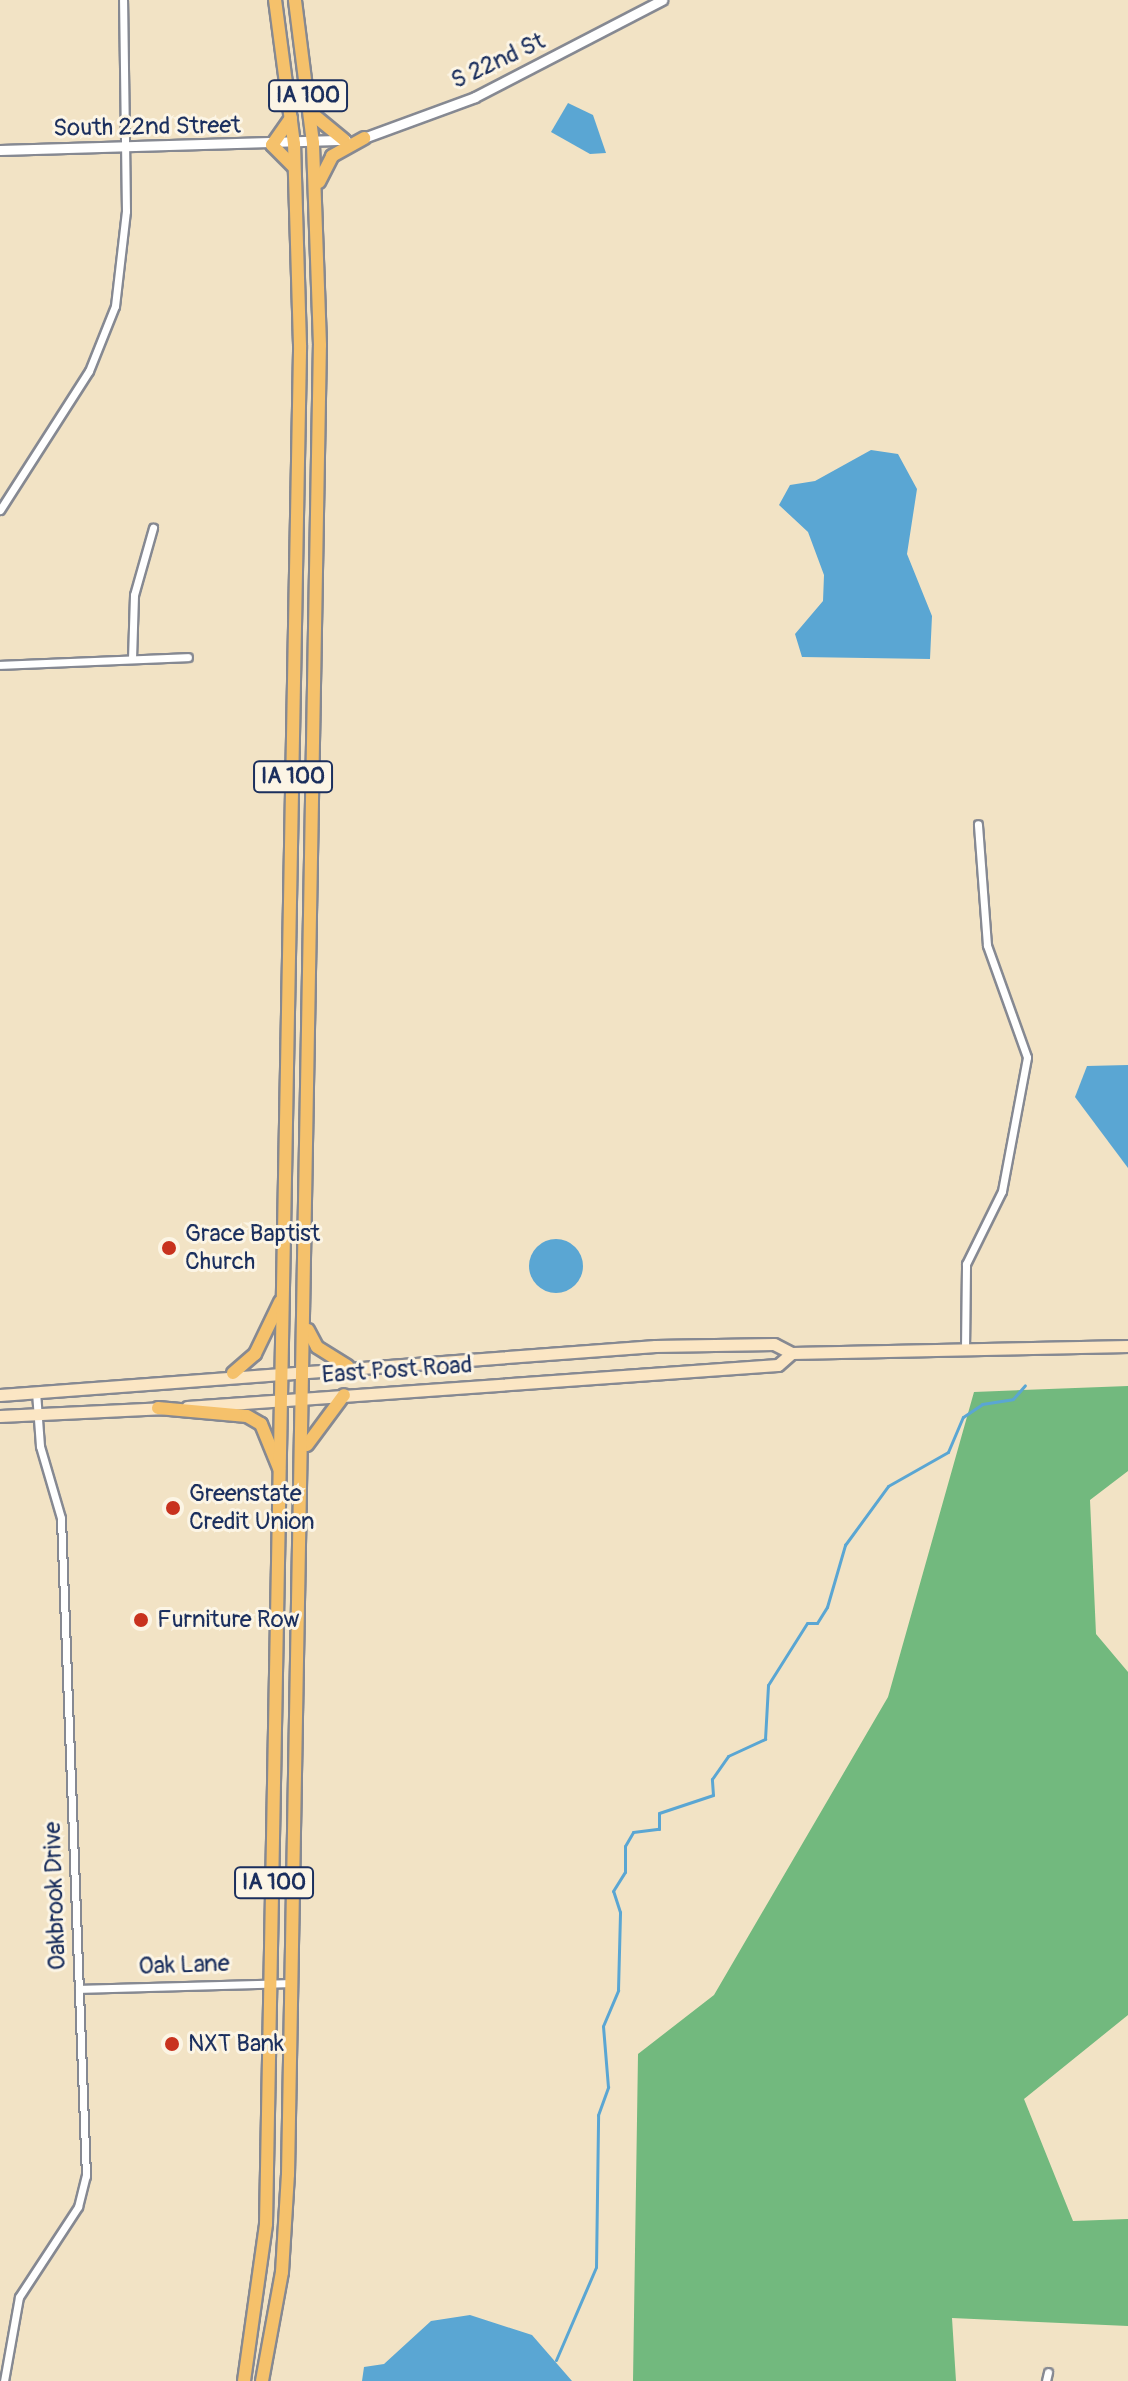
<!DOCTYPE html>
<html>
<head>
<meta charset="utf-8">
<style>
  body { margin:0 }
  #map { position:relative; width:1128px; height:2381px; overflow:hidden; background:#f2e3c5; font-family:Pangolin,sans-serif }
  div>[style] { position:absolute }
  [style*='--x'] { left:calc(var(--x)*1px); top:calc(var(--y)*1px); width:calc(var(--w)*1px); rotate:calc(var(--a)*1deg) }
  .forest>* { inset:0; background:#72b97e }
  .water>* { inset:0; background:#5aa6d3 }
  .round { border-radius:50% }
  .stream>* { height:3px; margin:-1.5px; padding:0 1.5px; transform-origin:1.5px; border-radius:1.5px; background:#5aa6d3 }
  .roads { filter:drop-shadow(2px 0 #868992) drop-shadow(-2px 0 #868992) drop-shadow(0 2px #868992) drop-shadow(0 -2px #868992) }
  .minor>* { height:7px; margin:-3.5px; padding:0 3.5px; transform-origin:3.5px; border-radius:3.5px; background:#fff }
  .tertiary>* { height:9px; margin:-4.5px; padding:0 4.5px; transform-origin:4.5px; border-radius:4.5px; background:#fff }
  .secondary>* { height:11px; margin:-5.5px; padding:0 5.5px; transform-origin:5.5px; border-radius:5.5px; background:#fbe6c4 }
  .trunk>* { height:12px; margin:-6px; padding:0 6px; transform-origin:6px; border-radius:6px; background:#f5c16b }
  .dots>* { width:22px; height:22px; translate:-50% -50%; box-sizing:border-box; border:4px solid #fcf5e5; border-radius:50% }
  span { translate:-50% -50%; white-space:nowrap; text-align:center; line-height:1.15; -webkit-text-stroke:6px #fcf5e5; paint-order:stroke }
  .shield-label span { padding:2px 6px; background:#fcf5e5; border:2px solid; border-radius:6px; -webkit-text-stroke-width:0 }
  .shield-label { font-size:22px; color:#1b2f5e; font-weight:700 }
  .street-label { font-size:24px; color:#1b2f5e }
  .poi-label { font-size:24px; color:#1b2f5e }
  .left { translate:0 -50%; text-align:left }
</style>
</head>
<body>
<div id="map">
  <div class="forest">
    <i style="clip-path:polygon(1128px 1386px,1128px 1471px,1090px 1500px,1096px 1634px,1128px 1672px,1128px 2015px,1024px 2099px,1073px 2221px,1128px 2219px,1128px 2326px,952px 2318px,956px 2381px,633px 2381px,638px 2054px,714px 1995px,888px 1697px,974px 1392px)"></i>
  </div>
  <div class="water">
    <i style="clip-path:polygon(568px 103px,593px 115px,606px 153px,590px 154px,551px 132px)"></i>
    <i style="clip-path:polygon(871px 450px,898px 454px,917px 489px,907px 554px,932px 616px,930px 659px,802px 657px,795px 634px,823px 601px,824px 575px,808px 532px,779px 505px,790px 485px,815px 481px)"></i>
    <i style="clip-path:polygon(1128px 1065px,1128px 1168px,1075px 1097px,1087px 1066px)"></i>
    <i class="round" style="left:529px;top:1239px;width:54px;height:54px"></i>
    <i style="clip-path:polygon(470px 2315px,532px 2335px,572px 2381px,362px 2381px,364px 2367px,384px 2364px,431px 2321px)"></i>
  </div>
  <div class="stream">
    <i style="--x:556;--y:2360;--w:101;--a:-66.7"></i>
    <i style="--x:596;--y:2267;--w:152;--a:-89.2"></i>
    <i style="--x:598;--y:2115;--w:30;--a:-70"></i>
    <i style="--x:608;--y:2087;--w:61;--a:-94.7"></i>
    <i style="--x:603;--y:2026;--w:39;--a:-67"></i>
    <i style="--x:618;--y:1990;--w:78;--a:-88.5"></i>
    <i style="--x:620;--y:1912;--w:22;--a:-108"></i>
    <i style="--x:613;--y:1891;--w:22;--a:-58"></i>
    <i style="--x:625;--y:1872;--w:26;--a:-90"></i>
    <i style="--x:625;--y:1846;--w:16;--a:-60"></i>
    <i style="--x:633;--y:1832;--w:26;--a:-7"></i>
    <i style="--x:659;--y:1829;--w:16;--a:-90"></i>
    <i style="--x:659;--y:1813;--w:57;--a:-18.4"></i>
    <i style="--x:713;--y:1795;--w:16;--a:-94"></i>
    <i style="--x:712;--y:1779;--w:28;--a:-55"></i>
    <i style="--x:728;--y:1756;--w:41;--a:-24.7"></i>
    <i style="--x:765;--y:1739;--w:54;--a:-86.8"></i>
    <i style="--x:768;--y:1685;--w:73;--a:-57.8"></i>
    <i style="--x:807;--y:1623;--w:10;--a:0"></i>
    <i style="--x:817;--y:1623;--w:19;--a:-58"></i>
    <i style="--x:827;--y:1607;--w:65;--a:-73.8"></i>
    <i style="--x:845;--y:1545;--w:73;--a:-53.9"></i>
    <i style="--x:888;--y:1486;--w:69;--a:-29.5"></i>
    <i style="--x:948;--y:1452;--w:38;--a:-67"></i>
    <i style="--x:963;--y:1417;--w:23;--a:-34"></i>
    <i style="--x:982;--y:1404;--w:31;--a:-9"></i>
    <i style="--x:1013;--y:1399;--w:18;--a:-49"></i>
  </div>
  <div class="roads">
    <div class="minor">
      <i style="--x:0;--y:510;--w:165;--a:-57.4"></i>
      <i style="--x:89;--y:371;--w:70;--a:-68.2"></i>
      <i style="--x:115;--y:306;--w:96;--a:-83.4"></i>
      <i style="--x:126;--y:211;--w:211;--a:-90.8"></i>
      <i style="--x:132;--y:659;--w:64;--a:-88.2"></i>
      <i style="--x:134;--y:595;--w:70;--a:-74.2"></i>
      <i style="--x:0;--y:665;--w:188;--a:-2.4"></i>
      <i style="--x:965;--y:1349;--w:85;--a:-89.3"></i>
      <i style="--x:966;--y:1264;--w:81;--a:-63.7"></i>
      <i style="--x:1002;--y:1191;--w:136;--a:-79.4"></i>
      <i style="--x:1027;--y:1057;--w:119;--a:-109.7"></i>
      <i style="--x:987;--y:945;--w:121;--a:-94.3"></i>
      <i style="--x:79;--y:1989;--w:211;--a:-1.6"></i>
      <i style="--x:4;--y:2381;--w:85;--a:-79.9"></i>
      <i style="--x:19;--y:2297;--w:108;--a:-56.8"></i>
      <i style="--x:78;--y:2207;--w:32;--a:-76"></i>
      <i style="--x:86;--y:2176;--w:658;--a:-92.18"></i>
      <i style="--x:61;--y:1518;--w:75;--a:-106.3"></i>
      <i style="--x:40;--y:1446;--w:54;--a:-94.2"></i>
      <i style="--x:1046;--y:2381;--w:9;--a:-77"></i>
    </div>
    <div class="tertiary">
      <i style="--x:361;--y:139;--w:121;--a:-20.2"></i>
      <i style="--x:475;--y:97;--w:211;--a:-27.4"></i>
      <i style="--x:0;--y:150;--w:346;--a:-1.7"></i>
    </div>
    <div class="secondary">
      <i style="--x:0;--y:1395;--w:657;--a:-4.28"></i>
      <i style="--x:655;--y:1346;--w:119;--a:-1"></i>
      <i style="--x:774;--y:1344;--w:20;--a:27"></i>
      <i style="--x:792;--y:1353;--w:336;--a:-1.2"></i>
      <i style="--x:187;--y:1407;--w:592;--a:-4.06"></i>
      <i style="--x:778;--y:1365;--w:18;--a:-41"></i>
      <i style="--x:0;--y:1416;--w:166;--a:-2.8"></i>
    </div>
    <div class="trunk">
      <i style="--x:310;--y:112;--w:44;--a:39.5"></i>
      <i style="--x:291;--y:118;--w:33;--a:125"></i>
      <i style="--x:272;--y:145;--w:31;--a:45"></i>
      <i style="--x:319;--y:182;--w:29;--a:-63"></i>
      <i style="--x:332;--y:156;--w:37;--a:-29"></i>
      <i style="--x:308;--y:1330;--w:19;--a:62"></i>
      <i style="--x:317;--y:1347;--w:36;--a:32"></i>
      <i style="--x:233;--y:1373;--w:29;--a:-41"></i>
      <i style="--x:255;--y:1354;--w:58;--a:-64.3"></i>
      <i style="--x:158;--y:1408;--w:89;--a:5.1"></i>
      <i style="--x:247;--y:1416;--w:16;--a:30"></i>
      <i style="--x:261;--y:1424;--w:48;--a:67.8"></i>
      <i style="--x:307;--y:1445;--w:62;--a:-53.5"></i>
      <i style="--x:244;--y:2381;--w:159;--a:-82"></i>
      <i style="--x:266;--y:2224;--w:1879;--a:-88.96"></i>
      <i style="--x:300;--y:345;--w:201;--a:-91.7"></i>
      <i style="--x:294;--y:144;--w:145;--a:-97.5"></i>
      <i style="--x:262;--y:2381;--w:111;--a:-79.6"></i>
      <i style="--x:282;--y:2272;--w:97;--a:-86.5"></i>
      <i style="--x:288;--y:2175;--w:1830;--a:-89"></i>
      <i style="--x:320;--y:345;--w:202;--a:-92"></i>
      <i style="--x:313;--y:143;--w:144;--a:-97.2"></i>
    </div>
  </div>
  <div class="dots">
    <i style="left:169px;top:1248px;background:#c8321e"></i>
    <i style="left:173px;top:1508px;background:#c8321e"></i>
    <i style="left:141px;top:1620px;background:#c8321e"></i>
    <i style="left:172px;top:2044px;background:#c8321e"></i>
  </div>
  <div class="shield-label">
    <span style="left:308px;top:96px">IA 100</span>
    <span style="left:293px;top:777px">IA 100</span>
    <span style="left:274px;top:1883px">IA 100</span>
  </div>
  <div class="street-label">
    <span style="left:498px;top:61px;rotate:-25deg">S 22nd St</span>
    <span style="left:147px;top:127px;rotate:-1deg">South 22nd Street</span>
    <span style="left:397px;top:1370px;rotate:-4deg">East Post Road</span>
    <span style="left:55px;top:1896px;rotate:-92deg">Oakbrook Drive</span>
    <span style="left:184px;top:1965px;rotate:-2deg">Oak Lane</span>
  </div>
  <div class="poi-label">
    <span class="left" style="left:185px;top:1248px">Grace Baptist<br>Church</span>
    <span class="left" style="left:189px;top:1508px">Greenstate<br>Credit Union</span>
    <span class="left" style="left:157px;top:1620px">Furniture Row</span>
    <span class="left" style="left:188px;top:2044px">NXT Bank</span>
  </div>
</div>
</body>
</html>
